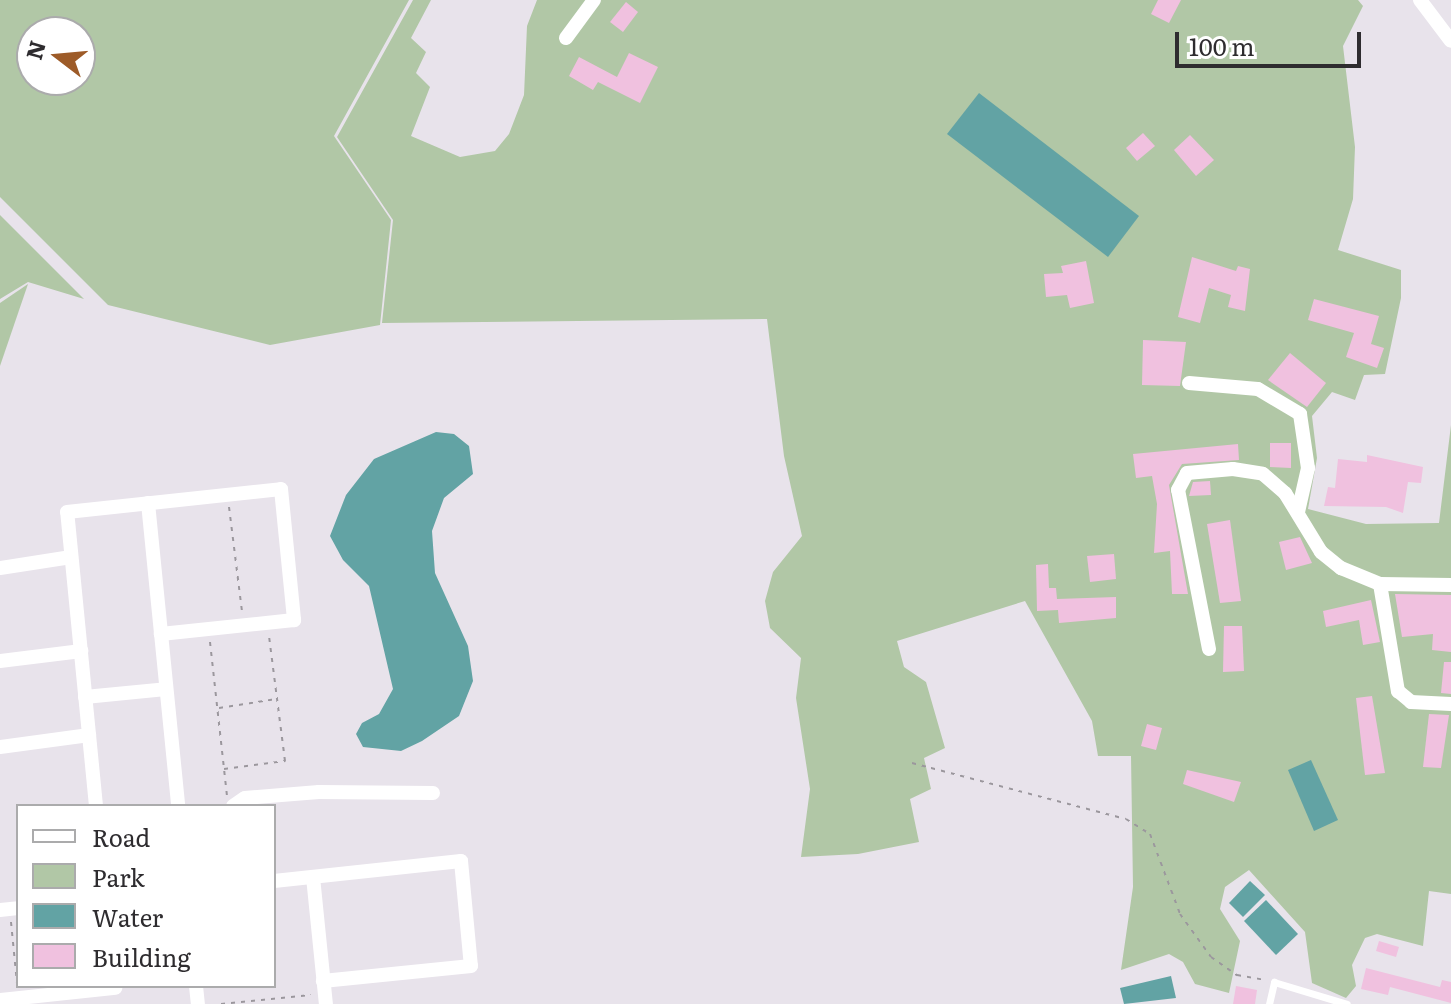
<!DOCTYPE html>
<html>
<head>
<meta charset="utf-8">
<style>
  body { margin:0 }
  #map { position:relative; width:1451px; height:1004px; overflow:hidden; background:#e8e3eb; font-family:Literata,serif }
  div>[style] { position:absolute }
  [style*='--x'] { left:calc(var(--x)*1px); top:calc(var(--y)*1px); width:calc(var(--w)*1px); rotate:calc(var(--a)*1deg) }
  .green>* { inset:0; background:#b1c7a6 }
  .water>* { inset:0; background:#62a3a4 }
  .building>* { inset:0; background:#f0c1df }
  .path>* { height:2px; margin-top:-1px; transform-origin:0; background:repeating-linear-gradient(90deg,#9b979d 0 4px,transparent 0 10px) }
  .lane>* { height:7px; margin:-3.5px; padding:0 3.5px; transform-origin:3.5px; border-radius:3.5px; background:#fff }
  .street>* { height:14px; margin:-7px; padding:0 7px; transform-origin:7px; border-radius:7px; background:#fff }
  span { translate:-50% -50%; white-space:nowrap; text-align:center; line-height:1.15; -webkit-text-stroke:6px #fff; paint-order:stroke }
  .legend { position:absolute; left:16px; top:804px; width:260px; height:184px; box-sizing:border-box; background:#fff; border:2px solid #ababac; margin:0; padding:10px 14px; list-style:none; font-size:24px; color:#2e2c2f }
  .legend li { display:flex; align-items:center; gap:16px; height:40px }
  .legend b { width:40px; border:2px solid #ababac }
  .north { position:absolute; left:16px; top:16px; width:80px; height:80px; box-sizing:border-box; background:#fff; border:2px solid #ababac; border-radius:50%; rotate:286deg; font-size:22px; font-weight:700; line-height:32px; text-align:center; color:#2e2c2f }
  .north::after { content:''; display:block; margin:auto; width:28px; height:36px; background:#9d5b28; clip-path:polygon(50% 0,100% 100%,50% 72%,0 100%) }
  .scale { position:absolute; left:1175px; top:32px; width:186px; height:36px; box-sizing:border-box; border:4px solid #2e2c2f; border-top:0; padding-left:10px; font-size:24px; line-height:28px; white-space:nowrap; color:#2e2c2f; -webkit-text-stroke:6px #fff; paint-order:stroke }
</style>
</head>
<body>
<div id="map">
  <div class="green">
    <i style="clip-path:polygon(evenodd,0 0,409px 0,334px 136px,391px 220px,380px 325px,270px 345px,108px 305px,0 197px,0 0,80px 32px,80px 80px,32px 80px,32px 32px,80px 32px)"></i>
    <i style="clip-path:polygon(413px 0,431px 0,411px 38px,426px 52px,416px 73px,430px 87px,411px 136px,460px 157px,495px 151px,509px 134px,524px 95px,527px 26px,537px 0,1358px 0,1363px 6px,1343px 46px,1355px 147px,1353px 199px,1338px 250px,1401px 270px,1401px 298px,1385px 374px,1364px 375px,1355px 400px,1332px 392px,1312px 416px,1317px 458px,1308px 509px,1366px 524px,1439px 523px,1451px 425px,1451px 894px,1429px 891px,1423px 946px,1377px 934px,1365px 938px,1352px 965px,1356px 986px,1346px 998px,1312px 983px,1305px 932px,1249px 870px,1225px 887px,1220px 909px,1240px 941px,1229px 993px,1195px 984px,1183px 962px,1169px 954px,1121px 970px,1133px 887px,1131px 756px,1098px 756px,1092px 721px,1025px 601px,897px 641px,904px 667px,926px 682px,945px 748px,924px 758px,931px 789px,910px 799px,919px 842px,858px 854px,801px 857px,810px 789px,796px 698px,801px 658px,770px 628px,765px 601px,773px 572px,802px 536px,784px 456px,767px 319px,382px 323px,393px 220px,337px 137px)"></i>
    <i style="clip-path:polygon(0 215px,84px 299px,28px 282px,0 299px)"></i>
    <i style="clip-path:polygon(28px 284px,0 366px,0 303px)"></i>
  </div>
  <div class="water">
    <i style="clip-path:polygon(979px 93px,1139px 216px,1108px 257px,947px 134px)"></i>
    <i style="clip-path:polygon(436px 432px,454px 434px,469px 446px,473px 474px,444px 498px,432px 531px,435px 573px,468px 646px,473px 681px,459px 716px,422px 741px,401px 751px,363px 747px,356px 734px,362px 723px,379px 714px,393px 689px,369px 586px,343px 560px,330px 536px,346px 495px,374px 459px)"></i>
    <i style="clip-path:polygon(1311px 760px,1338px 820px,1314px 831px,1288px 770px)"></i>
    <i style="clip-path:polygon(1250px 881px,1265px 895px,1243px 917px,1229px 903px)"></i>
    <i style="clip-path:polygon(1266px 900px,1298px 934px,1276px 955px,1244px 921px)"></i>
    <i style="clip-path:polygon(1171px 976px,1176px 998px,1124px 1004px,1120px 988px)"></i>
  </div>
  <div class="building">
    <i style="clip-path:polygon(1158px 0,1181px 0,1169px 23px,1151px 14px)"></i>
    <i style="clip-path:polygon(626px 2px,638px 12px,623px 32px,610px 22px)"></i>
    <i style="clip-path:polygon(629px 53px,658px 67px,640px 103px,598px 82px,593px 90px,569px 76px,579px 57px,617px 77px)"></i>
    <i style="clip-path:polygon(1143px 133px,1155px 146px,1137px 161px,1126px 148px)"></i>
    <i style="clip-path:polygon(1190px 135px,1214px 160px,1196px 176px,1174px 150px)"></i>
    <i style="clip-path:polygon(1192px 257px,1236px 271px,1238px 266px,1250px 269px,1245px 311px,1228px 307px,1231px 295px,1209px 288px,1200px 323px,1178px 317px)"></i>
    <i style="clip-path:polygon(1086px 261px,1094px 303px,1070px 308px,1067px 295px,1046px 297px,1044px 274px,1063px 273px,1061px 266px)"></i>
    <i style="clip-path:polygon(1314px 299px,1379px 316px,1371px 344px,1384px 348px,1377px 368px,1346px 357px,1354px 333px,1308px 320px)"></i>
    <i style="clip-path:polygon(1143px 340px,1186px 342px,1180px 386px,1142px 385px)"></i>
    <i style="clip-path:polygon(1290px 353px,1326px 383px,1307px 407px,1268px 380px)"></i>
    <i style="clip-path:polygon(1270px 443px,1291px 443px,1291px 468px,1270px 467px)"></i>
    <i style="clip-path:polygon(1238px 444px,1239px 460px,1182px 464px,1169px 485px,1188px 594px,1172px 594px,1170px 551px,1154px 553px,1157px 504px,1152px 476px,1136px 478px,1133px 454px)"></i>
    <i style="clip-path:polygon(1367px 455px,1423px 467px,1421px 483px,1408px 482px,1403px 513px,1386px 507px,1324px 506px,1328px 487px,1335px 488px,1338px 459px,1367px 462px)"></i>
    <i style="clip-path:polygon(1210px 481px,1211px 495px,1189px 496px,1193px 482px)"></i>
    <i style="clip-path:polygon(1230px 520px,1241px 601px,1220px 603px,1207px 524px)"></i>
    <i style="clip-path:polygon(1300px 537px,1312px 563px,1286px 570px,1279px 542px)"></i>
    <i style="clip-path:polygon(1114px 554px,1116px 579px,1090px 582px,1087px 556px)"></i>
    <i style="clip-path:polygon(1048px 564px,1049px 588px,1056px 588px,1057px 599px,1116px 597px,1116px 618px,1059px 623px,1058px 610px,1037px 611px,1036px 565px)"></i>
    <i style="clip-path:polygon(1395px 594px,1451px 595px,1451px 652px,1432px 650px,1433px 634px,1402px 637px)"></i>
    <i style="clip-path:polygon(1371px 600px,1380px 642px,1363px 645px,1359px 620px,1326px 627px,1323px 611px)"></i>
    <i style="clip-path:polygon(1224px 626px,1242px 626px,1244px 671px,1223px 672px)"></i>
    <i style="clip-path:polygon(1444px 662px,1451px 662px,1451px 694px,1441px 693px)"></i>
    <i style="clip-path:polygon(1372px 696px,1385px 773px,1365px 775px,1356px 698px)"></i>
    <i style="clip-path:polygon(1429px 714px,1449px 715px,1441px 768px,1423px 767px)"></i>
    <i style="clip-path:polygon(1147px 724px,1162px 728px,1156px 750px,1141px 746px)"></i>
    <i style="clip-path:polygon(1187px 770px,1241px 782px,1234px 802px,1183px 784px)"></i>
    <i style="clip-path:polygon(1379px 941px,1399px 947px,1396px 957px,1376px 951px)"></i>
    <i style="clip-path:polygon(1366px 968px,1440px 987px,1442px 980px,1451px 982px,1451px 1003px,1390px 987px,1388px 995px,1361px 989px)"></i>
    <i style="clip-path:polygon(1236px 986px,1257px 990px,1255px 1004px,1233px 1004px)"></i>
  </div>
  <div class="path">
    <i style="--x:229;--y:507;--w:106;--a:82.9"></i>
    <i style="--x:210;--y:642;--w:154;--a:83.7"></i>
    <i style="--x:219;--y:708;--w:58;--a:-9"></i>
    <i style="--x:912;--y:763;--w:221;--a:14.7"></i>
    <i style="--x:1126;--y:819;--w:28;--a:32"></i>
    <i style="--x:1150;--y:834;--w:85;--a:69.4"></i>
    <i style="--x:1180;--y:914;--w:53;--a:54.2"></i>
    <i style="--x:1211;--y:957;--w:32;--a:35"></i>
    <i style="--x:1237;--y:975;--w:28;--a:10"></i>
    <i style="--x:224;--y:769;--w:62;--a:-7.5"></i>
    <i style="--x:285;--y:761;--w:126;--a:-97.3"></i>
    <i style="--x:11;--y:922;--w:61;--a:84.4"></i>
    <i style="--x:221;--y:1004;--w:90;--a:-5.7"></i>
  </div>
  <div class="lane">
    <i style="--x:1269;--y:1004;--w:23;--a:-77"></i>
    <i style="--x:1274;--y:982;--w:76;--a:16.8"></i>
  </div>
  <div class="street">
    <i style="--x:1420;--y:0;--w:51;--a:52.9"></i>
    <i style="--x:566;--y:38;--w:47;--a:-53.6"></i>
    <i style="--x:1189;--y:383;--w:69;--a:5"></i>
    <i style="--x:1258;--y:389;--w:49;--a:30.8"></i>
    <i style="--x:1300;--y:414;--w:55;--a:81.6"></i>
    <i style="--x:1308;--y:468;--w:45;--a:102.8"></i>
    <i style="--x:148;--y:503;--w:304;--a:84.3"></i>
    <i style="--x:0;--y:568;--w:72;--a:-8.8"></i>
    <i style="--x:1380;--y:584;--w:109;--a:80.5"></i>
    <i style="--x:1398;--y:691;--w:17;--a:40"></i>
    <i style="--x:1411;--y:702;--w:40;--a:2.9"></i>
    <i style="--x:1209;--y:649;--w:162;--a:-101"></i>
    <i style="--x:1178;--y:490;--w:19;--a:-62"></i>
    <i style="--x:1187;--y:473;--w:46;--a:-5"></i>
    <i style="--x:1233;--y:469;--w:30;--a:9"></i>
    <i style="--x:1263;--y:474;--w:29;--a:41"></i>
    <i style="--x:1285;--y:493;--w:69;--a:58.6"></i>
    <i style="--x:1321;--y:552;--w:26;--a:39"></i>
    <i style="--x:1341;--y:568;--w:42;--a:22.3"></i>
    <i style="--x:1380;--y:584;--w:71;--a:0.8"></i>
    <i style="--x:0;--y:661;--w:82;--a:-7"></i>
    <i style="--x:85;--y:697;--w:81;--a:-5.6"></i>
    <i style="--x:0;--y:747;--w:90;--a:-7.7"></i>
    <i style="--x:96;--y:806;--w:295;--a:-95.6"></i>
    <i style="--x:67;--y:512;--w:215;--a:-6.1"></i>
    <i style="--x:281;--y:489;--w:132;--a:84.3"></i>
    <i style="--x:294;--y:620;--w:134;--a:174"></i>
    <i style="--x:233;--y:806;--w:14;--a:-34"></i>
    <i style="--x:245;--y:798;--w:74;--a:-4.6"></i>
    <i style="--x:319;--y:792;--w:114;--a:0.5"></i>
    <i style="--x:313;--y:877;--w:128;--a:84.2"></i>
    <i style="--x:274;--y:881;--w:188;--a:-6.1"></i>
    <i style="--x:461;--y:861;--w:105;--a:84.6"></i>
    <i style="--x:471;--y:966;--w:149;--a:174.2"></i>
    <i style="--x:0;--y:910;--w:18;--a:-6"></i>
    <i style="--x:196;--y:986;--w:18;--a:84"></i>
    <i style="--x:0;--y:1000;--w:116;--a:-6"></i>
  </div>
  <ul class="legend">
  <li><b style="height:10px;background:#fff"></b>Road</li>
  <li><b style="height:22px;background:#b1c7a6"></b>Park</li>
  <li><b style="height:22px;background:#62a3a4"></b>Water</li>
  <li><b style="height:22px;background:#f0c1df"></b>Building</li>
  </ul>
  <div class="north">N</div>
  <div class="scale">100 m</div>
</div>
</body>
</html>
